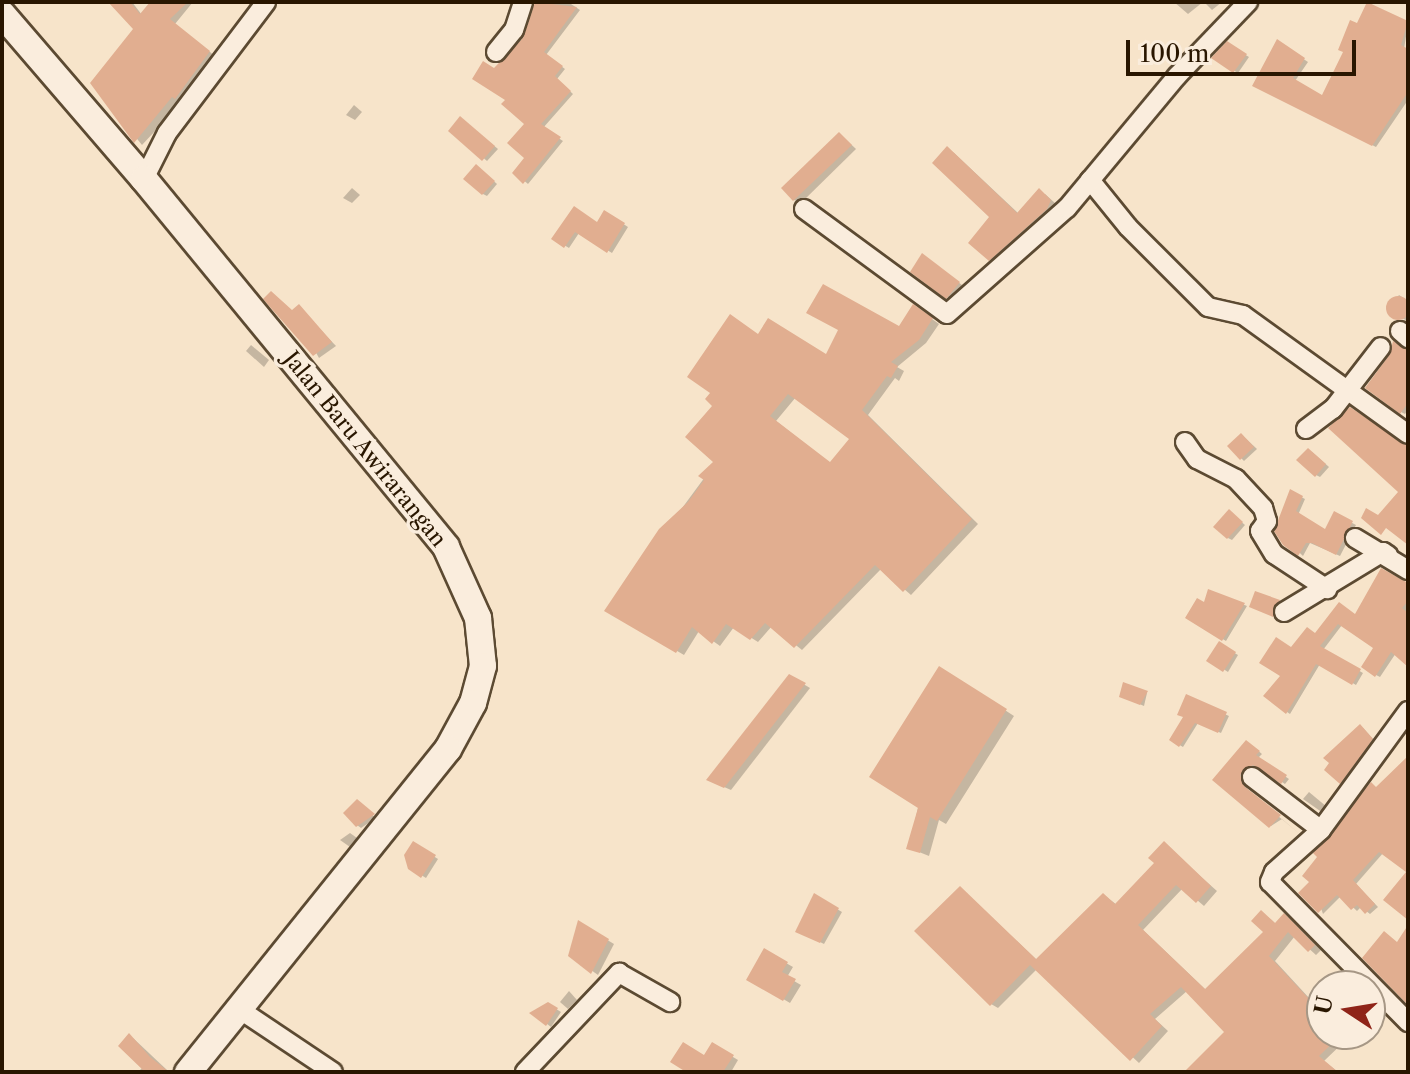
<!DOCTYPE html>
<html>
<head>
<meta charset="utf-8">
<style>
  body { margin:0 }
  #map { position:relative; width:1410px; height:1074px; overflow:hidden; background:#f7e4ca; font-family:"Libre Caslon Text",serif }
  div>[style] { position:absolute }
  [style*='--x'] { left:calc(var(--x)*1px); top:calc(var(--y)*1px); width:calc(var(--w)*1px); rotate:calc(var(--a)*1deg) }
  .shadow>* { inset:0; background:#0003 }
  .building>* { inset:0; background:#e1ae90 }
  .round { border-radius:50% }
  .roads { filter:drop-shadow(2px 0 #5c4a32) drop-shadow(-2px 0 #5c4a32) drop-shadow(0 2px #5c4a32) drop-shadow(0 -2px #5c4a32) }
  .street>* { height:18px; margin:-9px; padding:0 9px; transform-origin:9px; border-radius:9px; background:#faeddd }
  .secondary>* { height:26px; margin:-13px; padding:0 13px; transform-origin:13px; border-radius:13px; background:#faeddd }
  span { translate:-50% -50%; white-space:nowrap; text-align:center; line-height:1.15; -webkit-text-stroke:7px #faeddd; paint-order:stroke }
  .street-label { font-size:22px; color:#291600 }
  .frame { position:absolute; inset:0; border:4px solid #291600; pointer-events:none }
  .north { position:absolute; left:1306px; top:970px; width:80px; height:80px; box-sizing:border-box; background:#faeddd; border:2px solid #a69785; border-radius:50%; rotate:282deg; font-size:22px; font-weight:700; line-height:32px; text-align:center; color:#291600 }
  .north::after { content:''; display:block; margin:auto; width:28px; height:36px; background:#8f2418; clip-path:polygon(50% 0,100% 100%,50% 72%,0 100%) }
  .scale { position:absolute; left:1126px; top:40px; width:230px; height:36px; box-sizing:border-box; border:4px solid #291600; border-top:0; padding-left:10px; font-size:24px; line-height:28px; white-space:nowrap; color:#291600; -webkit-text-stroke:6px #faeddd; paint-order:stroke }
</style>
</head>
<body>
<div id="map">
  <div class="shadow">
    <i style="clip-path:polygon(109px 2px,132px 2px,142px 15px,153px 2px,193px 2px,175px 24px,215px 56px,183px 101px,142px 145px,92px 83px,136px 28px)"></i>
    <i style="clip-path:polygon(536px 2px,568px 2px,580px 10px,546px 55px,565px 69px,557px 79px,573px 94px,543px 128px,563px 141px,528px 184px,515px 173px,527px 158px,527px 124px,494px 70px,527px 35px)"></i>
    <i style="clip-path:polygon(1174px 2px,1203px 2px,1188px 14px)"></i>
    <i style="clip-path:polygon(1204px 2px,1222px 2px,1212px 10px)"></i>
    <i style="clip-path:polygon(1369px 3px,1408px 24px,1404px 49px,1408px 100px,1376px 147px,1255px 86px,1278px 42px,1308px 62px,1295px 81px,1323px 98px)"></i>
    <i style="clip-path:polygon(1227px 44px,1249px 57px,1238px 73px,1214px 58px)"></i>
    <i style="clip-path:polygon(354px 105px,362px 112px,355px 120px,346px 115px)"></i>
    <i style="clip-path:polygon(464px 121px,498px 149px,487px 161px,451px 130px)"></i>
    <i style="clip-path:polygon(840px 134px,856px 149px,801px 203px,794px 200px,784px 189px)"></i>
    <i style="clip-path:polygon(953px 152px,1019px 214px,1045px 194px,1056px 204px,996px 262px,990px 259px,992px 217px)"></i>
    <i style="clip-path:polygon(480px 169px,497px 184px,487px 196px,483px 194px)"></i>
    <i style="clip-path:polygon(352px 188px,360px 195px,352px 203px,343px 198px)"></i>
    <i style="clip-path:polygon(605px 212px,628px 227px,612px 253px,579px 233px,569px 248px,554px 239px,598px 224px)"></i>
    <i style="clip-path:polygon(926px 258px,962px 285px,951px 299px,947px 297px)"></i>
    <i style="clip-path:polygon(1399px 295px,1408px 301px,1408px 321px,1387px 311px)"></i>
    <i style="clip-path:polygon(299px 307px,336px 346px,319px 358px,293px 311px)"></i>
    <i style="clip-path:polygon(evenodd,921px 311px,939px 324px,926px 343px,897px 367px,904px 371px,899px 381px,895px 378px,868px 415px,978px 524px,911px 595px,881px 569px,802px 650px,772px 626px,758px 642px,734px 627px,720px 646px,699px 631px,684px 655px,607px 610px,716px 462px,715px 406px,759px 336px,826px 357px,899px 328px,921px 311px,796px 397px,852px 439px,831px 464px,776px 421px,796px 397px)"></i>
    <i style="clip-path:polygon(251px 345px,269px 360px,264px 367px,246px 351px)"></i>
    <i style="clip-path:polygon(1408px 351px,1408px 410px,1405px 414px,1401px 412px)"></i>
    <i style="clip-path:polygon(1242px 435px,1257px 449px,1244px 461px,1241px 458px)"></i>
    <i style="clip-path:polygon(1312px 452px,1329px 467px,1320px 477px,1316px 475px)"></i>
    <i style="clip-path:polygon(1291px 492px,1305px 499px,1298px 515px,1326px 531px,1335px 514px,1356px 525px,1340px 556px,1310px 543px,1303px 556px,1277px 531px)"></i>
    <i style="clip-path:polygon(1232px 514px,1245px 525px,1232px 540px,1228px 538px)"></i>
    <i style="clip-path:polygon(1408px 587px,1408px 664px,1396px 653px,1380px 677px,1376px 675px,1376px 647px,1342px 625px,1323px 650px,1363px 673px,1356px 685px,1320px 664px,1290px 714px,1287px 712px,1283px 675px,1292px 650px,1316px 635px,1340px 605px,1356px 617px)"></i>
    <i style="clip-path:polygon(1210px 591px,1247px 606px,1226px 641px,1187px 618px,1205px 605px)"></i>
    <i style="clip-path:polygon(1219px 644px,1238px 655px,1228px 672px,1209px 660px)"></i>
    <i style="clip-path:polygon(948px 673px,1014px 716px,946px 824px,939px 820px,929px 856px,909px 848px)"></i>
    <i style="clip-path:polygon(790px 676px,810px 688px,731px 790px,715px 783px)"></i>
    <i style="clip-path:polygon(1147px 693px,1144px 706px,1125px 698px)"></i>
    <i style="clip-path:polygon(1187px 697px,1229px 716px,1221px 733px,1198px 723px,1183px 747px,1171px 740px,1186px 717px)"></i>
    <i style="clip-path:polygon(1363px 728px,1375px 741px,1344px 784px,1341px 782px)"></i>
    <i style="clip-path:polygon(1250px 744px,1262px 754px,1258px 758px,1289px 779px,1285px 784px,1257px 766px,1243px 777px,1248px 791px,1302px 836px,1282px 819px,1271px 826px,1214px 780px)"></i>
    <i style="clip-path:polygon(1408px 759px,1408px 847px,1384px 852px,1356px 884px,1378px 907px,1370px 914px,1361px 907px,1357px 911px,1341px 896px,1323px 914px,1312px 882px,1377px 789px)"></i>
    <i style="clip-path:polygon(1309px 792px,1327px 807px,1323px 813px,1303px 799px)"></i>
    <i style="clip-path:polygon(359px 804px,376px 818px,361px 828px,357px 825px)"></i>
    <i style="clip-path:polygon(350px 833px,357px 838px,350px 847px,340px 840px)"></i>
    <i style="clip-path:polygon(414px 844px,438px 859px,426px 878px,410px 868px)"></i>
    <i style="clip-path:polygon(1164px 844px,1217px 891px,1204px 906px,1183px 888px,1143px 930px,1206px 990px,1266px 931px,1268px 917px,1277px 925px,1284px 915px,1291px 919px,1321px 950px,1316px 955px,1295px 936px,1275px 961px,1322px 1012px,1322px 1034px,1343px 1034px,1347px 1039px,1324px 1061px,1338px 1072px,1187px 1072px,1226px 1032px,1187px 991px,1155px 1019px,1168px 1031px,1139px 1063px,1037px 969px,998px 1008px,991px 1004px,960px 888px,1037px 960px,1104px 895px,1117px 905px,1156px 863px)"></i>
    <i style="clip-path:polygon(815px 896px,842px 912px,824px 944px,798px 931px)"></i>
    <i style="clip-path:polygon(579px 923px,614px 944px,598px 975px,570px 955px)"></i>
    <i style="clip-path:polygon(765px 951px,793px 967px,787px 977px,801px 985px,790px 1003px,749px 979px)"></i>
    <i style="clip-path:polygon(569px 991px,577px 1000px,568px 1009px,560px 1002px)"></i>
    <i style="clip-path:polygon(548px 1004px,561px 1012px,551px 1027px,533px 1013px)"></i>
    <i style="clip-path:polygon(133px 1038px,167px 1070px,165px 1072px,138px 1072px,143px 1067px)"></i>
    <i style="clip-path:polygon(713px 1045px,738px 1060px,731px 1072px,690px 1072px)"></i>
  </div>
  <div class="building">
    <i style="clip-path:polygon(108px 2px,130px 2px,140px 14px,150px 2px,188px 2px,170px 19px,210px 51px,175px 99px,172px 97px,134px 143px,90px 83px,133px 29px)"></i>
    <i style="clip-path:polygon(535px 2px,577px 7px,544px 52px,563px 66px,555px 76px,571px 91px,541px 124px,561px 137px,523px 184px,512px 173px,524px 158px,507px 143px,524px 124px,501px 104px,505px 100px,472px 79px,483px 61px,494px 68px,523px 38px)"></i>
    <i style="clip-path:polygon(1367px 2px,1408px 21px,1401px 45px,1408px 49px,1408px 92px,1372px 146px,1252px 86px,1277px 39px,1305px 58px,1293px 78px,1322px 95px,1343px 52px,1338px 50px,1350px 20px,1357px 23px)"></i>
    <i style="clip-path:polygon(1227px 41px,1247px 54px,1233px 73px,1211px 58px)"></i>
    <i style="clip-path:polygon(460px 116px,495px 146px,482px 161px,448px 131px)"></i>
    <i style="clip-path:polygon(839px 132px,852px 145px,793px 201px,781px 188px)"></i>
    <i style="clip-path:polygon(947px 146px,1017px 213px,1039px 188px,1051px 200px,1047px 209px,989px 261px,968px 243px,989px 217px,932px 163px)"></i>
    <i style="clip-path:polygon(476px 164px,495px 181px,482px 195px,463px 179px)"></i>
    <i style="clip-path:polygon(574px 206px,597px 222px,604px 210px,625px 223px,607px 253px,575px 232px,564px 248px,551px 239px)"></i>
    <i style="clip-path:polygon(922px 253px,960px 282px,946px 299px,910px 272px)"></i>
    <i style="clip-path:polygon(evenodd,823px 284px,899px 326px,913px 304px,933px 318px,919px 340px,891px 362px,898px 366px,891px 378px,887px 376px,862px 410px,972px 519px,903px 592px,875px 565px,794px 648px,765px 623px,750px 640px,726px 624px,712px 644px,692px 627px,676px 653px,604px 611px,659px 529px,688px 502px,704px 480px,698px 476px,713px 462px,685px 437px,712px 406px,705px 399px,710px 393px,687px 377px,730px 314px,758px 334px,768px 318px,826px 354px,838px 330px,806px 313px,823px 284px,788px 394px,849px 439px,830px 462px,770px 416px,788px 394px)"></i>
    <i style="clip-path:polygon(271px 291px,292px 310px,299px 304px,332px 342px,313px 356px,263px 299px)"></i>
    <i class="round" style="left:1386px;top:296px;width:24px;height:24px"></i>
    <i style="clip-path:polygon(1393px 341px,1408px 350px,1408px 403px,1400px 414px,1365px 388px,1390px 354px)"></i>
    <i style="clip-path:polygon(1350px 407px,1408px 446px,1408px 545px,1386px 528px,1381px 535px,1361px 518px,1366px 508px,1378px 515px,1398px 492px,1328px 428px)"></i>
    <i style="clip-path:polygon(1241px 433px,1254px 447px,1240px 460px,1227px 446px)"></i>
    <i style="clip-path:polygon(1308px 448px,1326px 464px,1315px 477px,1296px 460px)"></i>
    <i style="clip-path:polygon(1290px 489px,1303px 496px,1296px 511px,1325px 529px,1334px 511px,1353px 521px,1336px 555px,1312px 543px,1306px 543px,1298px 556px,1283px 545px,1274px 531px)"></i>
    <i style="clip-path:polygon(1229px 509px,1243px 522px,1227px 539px,1213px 527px)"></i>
    <i style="clip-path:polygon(1381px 568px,1408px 583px,1408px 601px,1402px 608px,1408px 613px,1408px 667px,1391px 652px,1375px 677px,1361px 667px,1373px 648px,1338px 624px,1320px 646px,1361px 669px,1352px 685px,1316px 664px,1286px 714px,1263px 696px,1280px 676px,1259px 663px,1276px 637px,1291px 647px,1307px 627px,1315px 633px,1339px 602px,1355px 614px)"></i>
    <i style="clip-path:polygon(1208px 589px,1245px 603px,1222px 641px,1185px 618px,1197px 598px,1204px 602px)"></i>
    <i style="clip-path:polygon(1255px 591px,1280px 600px,1273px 617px,1249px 607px)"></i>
    <i style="clip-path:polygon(1219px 641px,1236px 652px,1223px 672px,1206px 661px)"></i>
    <i style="clip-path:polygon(939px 666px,1007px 709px,937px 821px,930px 817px,920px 853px,906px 849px,918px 808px,869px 777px)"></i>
    <i style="clip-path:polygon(789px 674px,806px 683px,724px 788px,706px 780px)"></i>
    <i style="clip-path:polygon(1123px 682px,1148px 691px,1140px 705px,1119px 697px)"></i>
    <i style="clip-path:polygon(1186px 694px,1227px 712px,1218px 733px,1195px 723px,1179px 747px,1169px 740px,1183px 717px,1177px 715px)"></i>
    <i style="clip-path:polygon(1360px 724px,1373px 739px,1340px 784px,1324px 770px,1329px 763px,1323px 758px)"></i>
    <i style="clip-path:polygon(1246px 740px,1260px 751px,1256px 755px,1287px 775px,1281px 784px,1253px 765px,1240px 775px,1245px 787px,1281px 815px,1269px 828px,1212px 780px)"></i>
    <i style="clip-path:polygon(1408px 756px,1408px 920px,1383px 900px,1406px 872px,1379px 852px,1353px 880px,1375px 904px,1365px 914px,1357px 905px,1351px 910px,1337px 895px,1318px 913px,1298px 893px,1309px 882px,1302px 876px,1317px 857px,1313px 853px,1371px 782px,1376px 787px)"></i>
    <i style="clip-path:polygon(357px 799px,375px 814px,356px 827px,343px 813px)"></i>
    <i style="clip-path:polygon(413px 841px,436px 855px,421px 878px,408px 869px,404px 855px)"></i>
    <i style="clip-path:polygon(1164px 841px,1211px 886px,1196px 903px,1176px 885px,1138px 925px,1205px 989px,1263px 932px,1251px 921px,1261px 910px,1275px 923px,1284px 913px,1315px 945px,1308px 952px,1288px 932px,1269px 956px,1322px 1013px,1322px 1034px,1342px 1034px,1319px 1056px,1338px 1072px,1184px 1072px,1224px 1032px,1181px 987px,1150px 1014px,1162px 1026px,1130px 1061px,1030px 965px,990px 1006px,914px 931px,960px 886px,1036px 959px,1103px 893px,1115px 904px,1154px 863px,1148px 858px)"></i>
    <i style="clip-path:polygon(814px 893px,839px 908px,820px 943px,795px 932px)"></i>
    <i style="clip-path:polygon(578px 920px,609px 939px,591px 974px,568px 956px)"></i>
    <i style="clip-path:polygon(1408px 925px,1408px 1005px,1362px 958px,1384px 931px,1397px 942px)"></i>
    <i style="clip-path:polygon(764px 948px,788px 962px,782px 972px,796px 979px,783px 1001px,746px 980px)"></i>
    <i style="clip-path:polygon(548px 1002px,558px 1008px,546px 1026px,529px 1013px)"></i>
    <i style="clip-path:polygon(129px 1033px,150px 1057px,169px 1072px,145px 1072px,118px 1046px)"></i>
    <i style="clip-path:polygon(683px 1042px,704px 1055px,712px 1042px,734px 1055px,723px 1072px,686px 1072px,670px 1062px)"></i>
  </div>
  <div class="roads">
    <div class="street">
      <i style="--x:496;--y:52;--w:28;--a:-51"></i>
      <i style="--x:514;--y:30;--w:29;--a:-72"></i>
      <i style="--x:144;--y:179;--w:51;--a:-63.4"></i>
      <i style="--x:167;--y:133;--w:164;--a:-52.9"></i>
      <i style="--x:1090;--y:180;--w:60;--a:51"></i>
      <i style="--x:1128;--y:227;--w:113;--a:45"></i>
      <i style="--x:1208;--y:307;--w:36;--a:13"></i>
      <i style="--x:1243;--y:315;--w:203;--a:35.8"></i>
      <i style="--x:804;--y:209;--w:177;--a:36.3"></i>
      <i style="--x:947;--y:314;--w:160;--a:-41.5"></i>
      <i style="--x:1067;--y:208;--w:172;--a:-50.2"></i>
      <i style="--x:1177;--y:76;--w:103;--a:-46.2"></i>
      <i style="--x:1400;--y:331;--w:11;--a:41"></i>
      <i style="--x:1306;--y:429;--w:34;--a:-37"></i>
      <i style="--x:1333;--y:409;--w:78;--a:-52.3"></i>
      <i style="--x:1185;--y:442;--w:21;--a:55"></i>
      <i style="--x:1197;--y:459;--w:44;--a:27.1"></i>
      <i style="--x:1236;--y:479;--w:40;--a:47"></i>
      <i style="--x:1263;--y:508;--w:14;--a:73"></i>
      <i style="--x:1267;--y:521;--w:12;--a:125"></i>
      <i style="--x:1260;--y:531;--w:27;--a:59"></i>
      <i style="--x:1274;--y:554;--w:64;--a:33.4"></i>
      <i style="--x:1355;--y:538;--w:62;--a:31.1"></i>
      <i style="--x:1284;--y:612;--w:116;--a:-31.2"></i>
      <i style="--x:1383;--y:552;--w:6;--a:31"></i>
      <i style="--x:1408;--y:711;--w:147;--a:126.2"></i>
      <i style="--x:1321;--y:830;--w:63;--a:138.2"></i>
      <i style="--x:1274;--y:872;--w:11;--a:112"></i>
      <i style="--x:1270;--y:882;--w:197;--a:45.4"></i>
      <i style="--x:1252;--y:777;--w:87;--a:37.5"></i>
      <i style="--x:239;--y:1009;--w:113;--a:33.8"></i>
      <i style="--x:525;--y:1072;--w:137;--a:-46.5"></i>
      <i style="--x:619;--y:973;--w:59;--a:29.6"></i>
    </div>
    <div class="secondary">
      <i style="--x:2;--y:14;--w:218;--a:49.3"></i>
      <i style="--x:144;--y:179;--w:476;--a:50.6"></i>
      <i style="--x:446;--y:547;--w:78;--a:65.7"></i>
      <i style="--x:478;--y:618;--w:48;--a:84.1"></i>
      <i style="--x:483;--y:666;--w:38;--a:105"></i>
      <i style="--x:473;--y:703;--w:52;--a:118.5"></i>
      <i style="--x:448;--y:749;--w:415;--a:128.8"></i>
    </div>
  </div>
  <div class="street-label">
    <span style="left:365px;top:449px;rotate:51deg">Jalan Baru Awirarangan</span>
  </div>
  <div class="frame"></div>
  <div class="north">U</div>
  <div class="scale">100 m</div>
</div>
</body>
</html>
